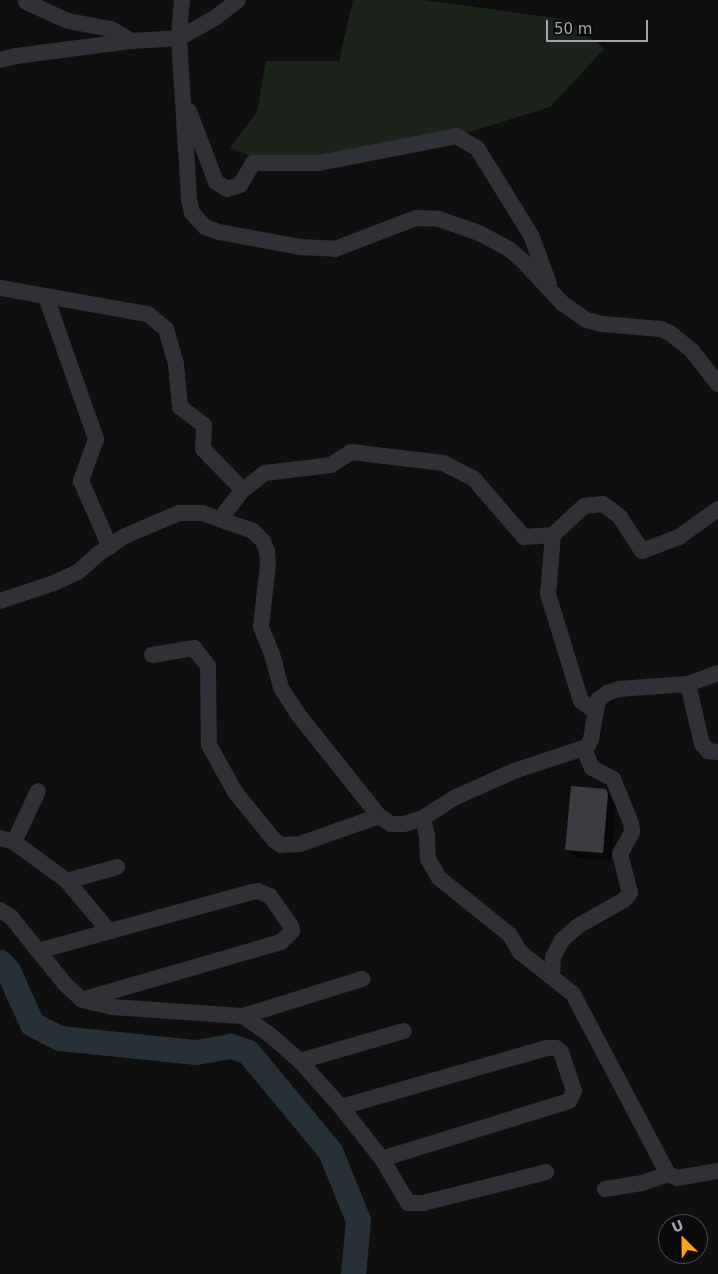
<!DOCTYPE html>
<html>
<head>
<meta charset="utf-8">
<style>
  body { margin:0 }
  #map { position:relative; width:718px; height:1274px; overflow:hidden; background:#0f0f10; font-family:"DejaVu Sans",sans-serif }
  div>[style] { position:absolute }
  [style*='--x'] { left:calc(var(--x)*1px); top:calc(var(--y)*1px); width:calc(var(--w)*1px); rotate:calc(var(--a)*1deg) }
  .green>* { inset:0; background:#1b231b }
  .shadow>* { inset:0; background:#0007 }
  .river>* { height:25px; margin:-12.5px; padding:0 12.5px; transform-origin:12.5px; border-radius:12.5px; background:#263137 }
  .building>* { inset:0; background:#3b3c41 }
  .minor>* { height:16px; margin:-8px; padding:0 8px; transform-origin:8px; border-radius:8px; background:#2f3136 }
  span { translate:-50% -50%; white-space:nowrap; text-align:center; line-height:1.15; -webkit-text-stroke:4px #0a0a0b; paint-order:stroke }
  .north { position:absolute; left:658px; top:1214px; width:50px; height:50px; box-sizing:border-box; background:#0a0a0b; border:1px solid #45484e; border-radius:50%; rotate:337deg; font-size:14px; font-weight:700; line-height:20px; text-align:center; color:#9ea6b3 }
  .north::after { content:''; display:block; margin:auto; width:18px; height:22px; background:#ff9f18; clip-path:polygon(50% 0,100% 100%,50% 72%,0 100%) }
  .scale { position:absolute; left:546px; top:20px; width:102px; height:22px; box-sizing:border-box; border:2px solid #9ea6b3; border-top:0; padding-left:6px; font-size:15px; line-height:18px; white-space:nowrap; color:#9ea6b3; -webkit-text-stroke:4px #0a0a0b; paint-order:stroke }
</style>
</head>
<body>
<div id="map">
  <div class="green">
    <i style="clip-path:polygon(353px 0,425px 0,569px 20px,604px 49px,550px 107px,463px 134px,303px 165px,253px 157px,230px 148px,257px 112px,266px 61px,339px 61px)"></i>
  </div>
  <div class="shadow">
    <i style="clip-path:polygon(606px 790px,616px 803px,611px 861px,575px 858px,567px 850px)"></i>
  </div>
  <div class="river">
    <i style="--x:0;--y:962;--w:12;--a:48"></i>
    <i style="--x:8;--y:971;--w:58;--a:65.6"></i>
    <i style="--x:32;--y:1024;--w:31;--a:27"></i>
    <i style="--x:60;--y:1038;--w:137;--a:5.9"></i>
    <i style="--x:196;--y:1052;--w:36;--a:-10"></i>
    <i style="--x:231;--y:1046;--w:18;--a:19"></i>
    <i style="--x:248;--y:1052;--w:129;--a:50.4"></i>
    <i style="--x:330;--y:1151;--w:74;--a:67.9"></i>
    <i style="--x:358;--y:1220;--w:54;--a:95.3"></i>
  </div>
  <div class="building">
    <i style="clip-path:polygon(571px 786px,606px 789px,608px 794px,603px 853px,565px 850px)"></i>
  </div>
  <div class="minor">
    <i style="--x:182;--y:0;--w:38;--a:95"></i>
    <i style="--x:179;--y:38;--w:161;--a:86.4"></i>
    <i style="--x:189;--y:199;--w:14;--a:78"></i>
    <i style="--x:192;--y:213;--w:19;--a:47"></i>
    <i style="--x:205;--y:227;--w:15;--a:20"></i>
    <i style="--x:219;--y:232;--w:82;--a:10.5"></i>
    <i style="--x:300;--y:247;--w:35;--a:3"></i>
    <i style="--x:335;--y:249;--w:87;--a:-20.9"></i>
    <i style="--x:416;--y:218;--w:23;--a:2"></i>
    <i style="--x:439;--y:219;--w:42;--a:19.3"></i>
    <i style="--x:479;--y:233;--w:34;--a:28"></i>
    <i style="--x:509;--y:249;--w:18;--a:41"></i>
    <i style="--x:523;--y:261;--w:57;--a:47.1"></i>
    <i style="--x:562;--y:303;--w:29;--a:35"></i>
    <i style="--x:586;--y:320;--w:16;--a:14"></i>
    <i style="--x:602;--y:324;--w:59;--a:4.8"></i>
    <i style="--x:661;--y:329;--w:10;--a:24"></i>
    <i style="--x:670;--y:333;--w:28;--a:39"></i>
    <i style="--x:692;--y:351;--w:42;--a:51.8"></i>
    <i style="--x:26;--y:2;--w:46;--a:24.3"></i>
    <i style="--x:68;--y:21;--w:44;--a:10.5"></i>
    <i style="--x:111;--y:29;--w:24;--a:30"></i>
    <i style="--x:0;--y:60;--w:16;--a:-14"></i>
    <i style="--x:16;--y:56;--w:117;--a:-7.4"></i>
    <i style="--x:132;--y:41;--w:47;--a:-3.7"></i>
    <i style="--x:179;--y:38;--w:41;--a:-29.1"></i>
    <i style="--x:215;--y:18;--w:29;--a:-38"></i>
    <i style="--x:189;--y:111;--w:76;--a:69.2"></i>
    <i style="--x:216;--y:182;--w:13;--a:32"></i>
    <i style="--x:227;--y:189;--w:14;--a:-17"></i>
    <i style="--x:240;--y:185;--w:26;--a:-59"></i>
    <i style="--x:253;--y:163;--w:66;--a:0"></i>
    <i style="--x:319;--y:163;--w:140;--a:-11.1"></i>
    <i style="--x:456;--y:136;--w:24;--a:30"></i>
    <i style="--x:477;--y:148;--w:102;--a:58.2"></i>
    <i style="--x:531;--y:235;--w:52;--a:69.8"></i>
    <i style="--x:0;--y:288;--w:150;--a:10"></i>
    <i style="--x:148;--y:314;--w:23;--a:40"></i>
    <i style="--x:166;--y:329;--w:36;--a:74"></i>
    <i style="--x:176;--y:364;--w:43;--a:84.7"></i>
    <i style="--x:180;--y:407;--w:30;--a:37"></i>
    <i style="--x:204;--y:425;--w:24;--a:92"></i>
    <i style="--x:203;--y:449;--w:57;--a:45.7"></i>
    <i style="--x:46;--y:297;--w:151;--a:70.6"></i>
    <i style="--x:96;--y:439;--w:45;--a:109.7"></i>
    <i style="--x:81;--y:481;--w:72;--a:66.3"></i>
    <i style="--x:220;--y:519;--w:37;--a:-52"></i>
    <i style="--x:243;--y:490;--w:28;--a:-38"></i>
    <i style="--x:265;--y:473;--w:66;--a:-6.9"></i>
    <i style="--x:331;--y:465;--w:24;--a:-33"></i>
    <i style="--x:351;--y:452;--w:93;--a:6.8"></i>
    <i style="--x:443;--y:463;--w:35;--a:27"></i>
    <i style="--x:474;--y:479;--w:77;--a:49.2"></i>
    <i style="--x:524;--y:537;--w:29;--a:-4"></i>
    <i style="--x:553;--y:535;--w:42;--a:-43.1"></i>
    <i style="--x:584;--y:506;--w:19;--a:-6"></i>
    <i style="--x:603;--y:504;--w:21;--a:37"></i>
    <i style="--x:620;--y:517;--w:40;--a:57.1"></i>
    <i style="--x:642;--y:551;--w:40;--a:-21"></i>
    <i style="--x:679;--y:537;--w:48;--a:-35.7"></i>
    <i style="--x:553;--y:535;--w:59;--a:94.8"></i>
    <i style="--x:548;--y:594;--w:112;--a:72.9"></i>
    <i style="--x:581;--y:701;--w:17;--a:36"></i>
    <i style="--x:0;--y:601;--w:57;--a:-18.4"></i>
    <i style="--x:54;--y:583;--w:26;--a:-25"></i>
    <i style="--x:78;--y:572;--w:27;--a:-42"></i>
    <i style="--x:98;--y:554;--w:32;--a:-34"></i>
    <i style="--x:125;--y:536;--w:59;--a:-23.1"></i>
    <i style="--x:179;--y:513;--w:23;--a:0"></i>
    <i style="--x:202;--y:513;--w:54;--a:19.4"></i>
    <i style="--x:253;--y:531;--w:14;--a:45"></i>
    <i style="--x:263;--y:541;--w:11;--a:68"></i>
    <i style="--x:267;--y:551;--w:12;--a:85"></i>
    <i style="--x:268;--y:563;--w:64;--a:96.2"></i>
    <i style="--x:261;--y:627;--w:29;--a:68"></i>
    <i style="--x:272;--y:654;--w:35;--a:75"></i>
    <i style="--x:281;--y:688;--w:30;--a:57"></i>
    <i style="--x:297;--y:713;--w:132;--a:51.5"></i>
    <i style="--x:379;--y:816;--w:14;--a:34"></i>
    <i style="--x:391;--y:824;--w:13;--a:0"></i>
    <i style="--x:404;--y:824;--w:20;--a:-18"></i>
    <i style="--x:423;--y:818;--w:37;--a:-33"></i>
    <i style="--x:454;--y:798;--w:66;--a:-24.2"></i>
    <i style="--x:514;--y:771;--w:77;--a:-18.2"></i>
    <i style="--x:587;--y:747;--w:9;--a:-63"></i>
    <i style="--x:591;--y:739;--w:40;--a:-80"></i>
    <i style="--x:598;--y:700;--w:11;--a:-38"></i>
    <i style="--x:607;--y:693;--w:13;--a:-18"></i>
    <i style="--x:619;--y:689;--w:69;--a:-4.1"></i>
    <i style="--x:688;--y:684;--w:32;--a:-20"></i>
    <i style="--x:152;--y:655;--w:43;--a:-9.5"></i>
    <i style="--x:194;--y:648;--w:23;--a:52"></i>
    <i style="--x:208;--y:666;--w:79;--a:89.3"></i>
    <i style="--x:209;--y:745;--w:54;--a:61"></i>
    <i style="--x:235;--y:792;--w:62;--a:50.9"></i>
    <i style="--x:274;--y:840;--w:9;--a:36"></i>
    <i style="--x:281;--y:845;--w:19;--a:-3"></i>
    <i style="--x:300;--y:844;--w:84;--a:-19.5"></i>
    <i style="--x:688;--y:684;--w:62;--a:76.9"></i>
    <i style="--x:702;--y:744;--w:9;--a:49"></i>
    <i style="--x:708;--y:751;--w:10;--a:6"></i>
    <i style="--x:423;--y:818;--w:18;--a:77"></i>
    <i style="--x:427;--y:836;--w:23;--a:88"></i>
    <i style="--x:428;--y:859;--w:22;--a:60"></i>
    <i style="--x:439;--y:878;--w:91;--a:38.8"></i>
    <i style="--x:510;--y:935;--w:20;--a:60"></i>
    <i style="--x:520;--y:952;--w:68;--a:38.4"></i>
    <i style="--x:573;--y:994;--w:204;--a:62.2"></i>
    <i style="--x:668;--y:1174;--w:10;--a:24"></i>
    <i style="--x:677;--y:1178;--w:42;--a:-9.7"></i>
    <i style="--x:0;--y:838;--w:15;--a:16"></i>
    <i style="--x:14;--y:842;--w:66;--a:36.3"></i>
    <i style="--x:67;--y:881;--w:65;--a:50"></i>
    <i style="--x:14;--y:842;--w:56;--a:-64.8"></i>
    <i style="--x:67;--y:881;--w:52;--a:-15.6"></i>
    <i style="--x:0;--y:910;--w:13;--a:32"></i>
    <i style="--x:11;--y:917;--w:86;--a:51.1"></i>
    <i style="--x:65;--y:984;--w:23;--a:43"></i>
    <i style="--x:82;--y:1000;--w:31;--a:13"></i>
    <i style="--x:112;--y:1007;--w:131;--a:3.9"></i>
    <i style="--x:243;--y:1016;--w:32;--a:35"></i>
    <i style="--x:269;--y:1034;--w:41;--a:41.1"></i>
    <i style="--x:300;--y:1061;--w:62;--a:48.3"></i>
    <i style="--x:341;--y:1107;--w:66;--a:51.7"></i>
    <i style="--x:382;--y:1159;--w:51;--a:59.4"></i>
    <i style="--x:408;--y:1203;--w:15;--a:0"></i>
    <i style="--x:423;--y:1203;--w:127;--a:-14.1"></i>
    <i style="--x:38;--y:951;--w:222;--a:-15.4"></i>
    <i style="--x:252;--y:892;--w:6;--a:-9"></i>
    <i style="--x:258;--y:891;--w:13;--a:23"></i>
    <i style="--x:270;--y:896;--w:37;--a:55"></i>
    <i style="--x:291;--y:926;--w:5;--a:79"></i>
    <i style="--x:292;--y:931;--w:16;--a:135"></i>
    <i style="--x:281;--y:942;--w:207;--a:163.8"></i>
    <i style="--x:552;--y:977;--w:20;--a:-87"></i>
    <i style="--x:553;--y:957;--w:19;--a:-62"></i>
    <i style="--x:562;--y:940;--w:21;--a:-41"></i>
    <i style="--x:578;--y:926;--w:53;--a:-29.5"></i>
    <i style="--x:624;--y:900;--w:9;--a:-49"></i>
    <i style="--x:630;--y:893;--w:40;--a:-104.4"></i>
    <i style="--x:620;--y:854;--w:25;--a:-61"></i>
    <i style="--x:632;--y:832;--w:9;--a:-96"></i>
    <i style="--x:631;--y:823;--w:48;--a:-112.2"></i>
    <i style="--x:613;--y:779;--w:24;--a:-152"></i>
    <i style="--x:592;--y:768;--w:21;--a:-113"></i>
    <i style="--x:243;--y:1016;--w:125;--a:-17.3"></i>
    <i style="--x:300;--y:1061;--w:108;--a:-16.1"></i>
    <i style="--x:341;--y:1107;--w:214;--a:-16"></i>
    <i style="--x:547;--y:1048;--w:9;--a:0"></i>
    <i style="--x:556;--y:1048;--w:6;--a:39"></i>
    <i style="--x:561;--y:1052;--w:41;--a:71.6"></i>
    <i style="--x:574;--y:1091;--w:11;--a:117"></i>
    <i style="--x:569;--y:1101;--w:196;--a:162.8"></i>
    <i style="--x:605;--y:1189;--w:37;--a:-9"></i>
    <i style="--x:642;--y:1183;--w:28;--a:-19"></i>
  </div>
  <div class="north">U</div>
  <div class="scale">50 m</div>
</div>
</body>
</html>
